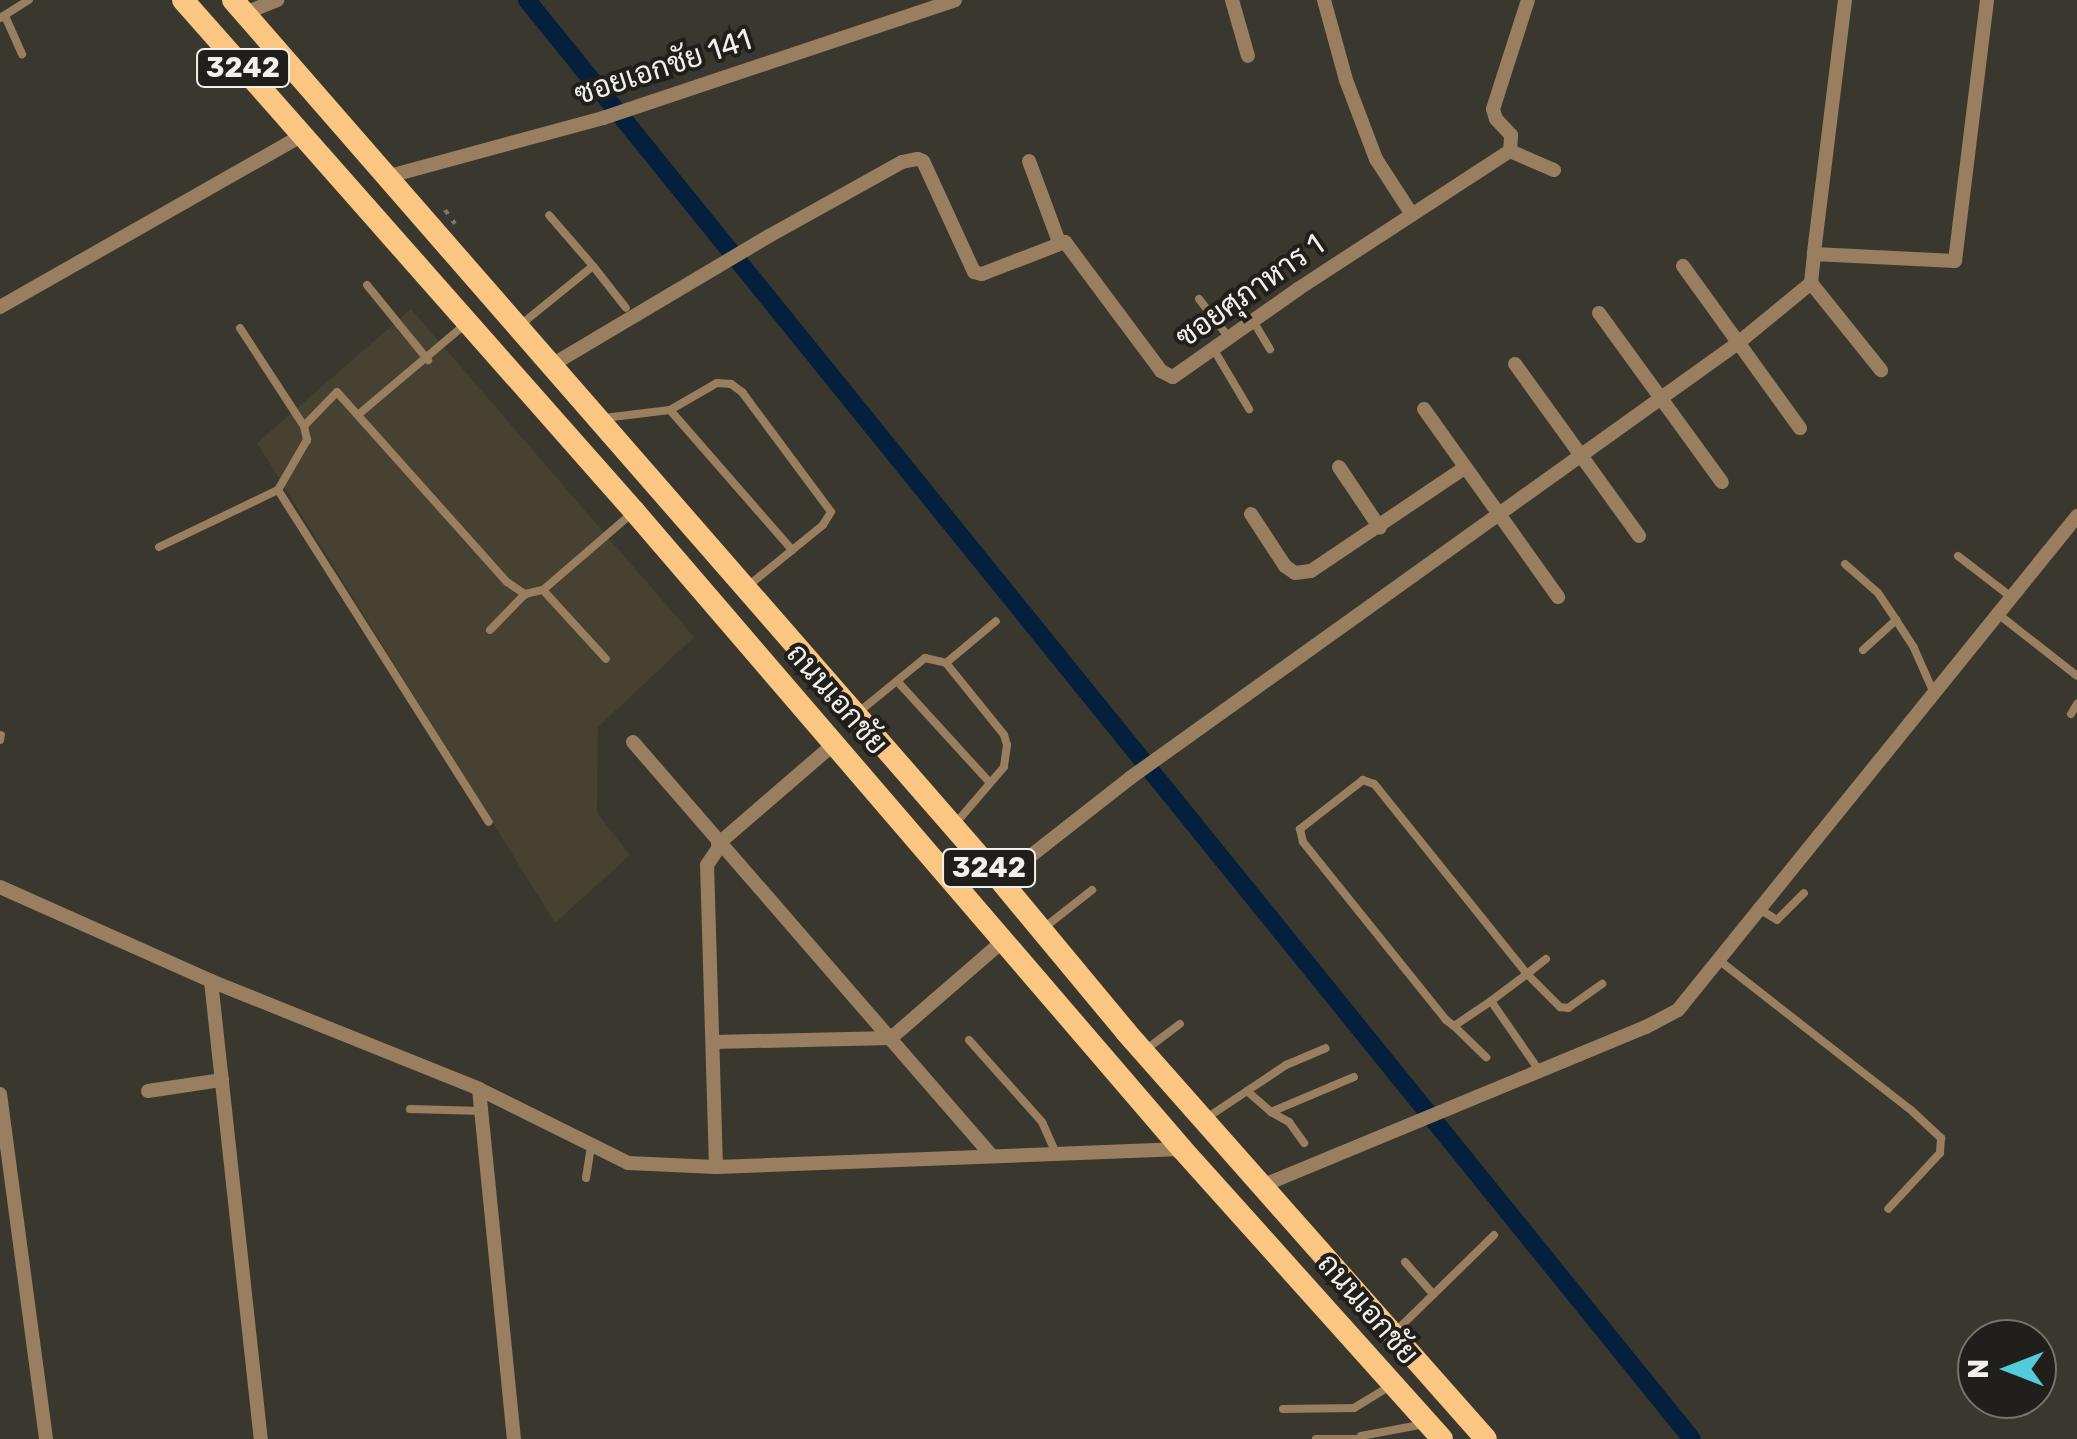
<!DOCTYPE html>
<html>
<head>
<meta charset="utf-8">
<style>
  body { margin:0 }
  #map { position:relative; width:2077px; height:1439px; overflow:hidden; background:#3a382e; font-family:Rubik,Sarabun,sans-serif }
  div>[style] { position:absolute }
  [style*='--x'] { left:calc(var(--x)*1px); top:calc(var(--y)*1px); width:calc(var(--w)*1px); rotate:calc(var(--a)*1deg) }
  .built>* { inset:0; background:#464131 }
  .canal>* { height:18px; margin:-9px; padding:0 9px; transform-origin:9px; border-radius:9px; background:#04203c }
  .path>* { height:4px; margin-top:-2px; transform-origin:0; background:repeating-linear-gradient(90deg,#7a786f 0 5px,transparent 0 13px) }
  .service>* { height:8px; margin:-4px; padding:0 4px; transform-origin:4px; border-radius:4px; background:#997f5f }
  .minor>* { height:14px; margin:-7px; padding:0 7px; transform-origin:7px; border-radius:7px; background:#997f5f }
  .primary>* { height:22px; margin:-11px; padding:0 11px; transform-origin:11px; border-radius:11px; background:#fbc682 }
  span { translate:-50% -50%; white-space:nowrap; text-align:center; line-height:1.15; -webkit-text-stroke:8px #201f1b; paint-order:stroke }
  .shield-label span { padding:2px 8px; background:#201f1b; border:2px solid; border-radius:8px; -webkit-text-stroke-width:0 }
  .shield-label { font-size:28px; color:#f2f0ea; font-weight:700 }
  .street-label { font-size:30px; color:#f2f0ea }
  .north { position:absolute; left:1957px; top:1319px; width:100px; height:100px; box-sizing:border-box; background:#201f1b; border:2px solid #74736e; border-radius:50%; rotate:270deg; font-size:28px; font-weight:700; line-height:40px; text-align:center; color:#f2f0ea }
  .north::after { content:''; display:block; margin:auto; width:35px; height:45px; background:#53cbdb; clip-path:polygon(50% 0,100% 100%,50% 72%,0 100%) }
</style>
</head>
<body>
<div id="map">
  <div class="built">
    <i style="clip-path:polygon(411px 309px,694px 637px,598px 727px,597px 813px,630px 855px,555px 923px,257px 443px)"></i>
  </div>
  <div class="canal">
    <i style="--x:527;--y:0;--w:1851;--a:51.01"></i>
  </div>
  <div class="path">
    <i style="--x:445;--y:210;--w:17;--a:54"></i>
  </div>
  <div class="service">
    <i style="--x:5;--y:16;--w:42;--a:65.9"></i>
    <i style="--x:0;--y:18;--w:34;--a:-32"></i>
    <i style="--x:593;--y:266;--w:53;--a:51.8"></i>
    <i style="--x:367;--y:285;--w:97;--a:50.9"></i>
    <i style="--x:1199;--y:299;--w:51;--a:52.2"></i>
    <i style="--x:1253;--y:321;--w:33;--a:59"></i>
    <i style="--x:519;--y:326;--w:95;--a:-39"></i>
    <i style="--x:593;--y:266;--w:67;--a:-130.8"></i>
    <i style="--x:240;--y:328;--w:117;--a:56.9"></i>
    <i style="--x:1214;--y:350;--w:69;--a:59.3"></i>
    <i style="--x:670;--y:410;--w:186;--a:48.9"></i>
    <i style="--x:359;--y:414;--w:136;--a:-40.2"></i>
    <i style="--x:604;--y:418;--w:66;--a:-6.9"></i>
    <i style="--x:670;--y:410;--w:54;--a:-29.9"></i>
    <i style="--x:717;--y:383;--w:14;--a:4"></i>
    <i style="--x:731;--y:384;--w:14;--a:36"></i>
    <i style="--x:742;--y:392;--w:149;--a:53.4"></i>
    <i style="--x:831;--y:512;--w:15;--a:122"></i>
    <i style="--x:823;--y:525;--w:97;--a:140.9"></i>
    <i style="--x:278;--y:490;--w:393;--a:57.6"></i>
    <i style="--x:159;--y:547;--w:132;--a:-25.6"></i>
    <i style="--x:278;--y:490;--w:58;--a:-59.9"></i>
    <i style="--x:307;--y:440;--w:14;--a:-102"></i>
    <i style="--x:304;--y:426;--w:47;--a:-45.9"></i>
    <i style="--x:337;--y:392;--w:255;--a:48.2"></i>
    <i style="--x:507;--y:582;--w:22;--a:34"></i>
    <i style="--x:525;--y:594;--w:18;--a:-13"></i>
    <i style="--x:543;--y:590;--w:116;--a:-40.8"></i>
    <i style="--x:1958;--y:556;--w:66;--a:37.6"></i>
    <i style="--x:1845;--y:564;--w:44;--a:41.3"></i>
    <i style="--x:1878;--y:593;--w:32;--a:56"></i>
    <i style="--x:543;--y:590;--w:93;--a:47.6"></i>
    <i style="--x:1998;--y:614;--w:100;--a:38.1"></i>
    <i style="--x:490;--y:630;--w:50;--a:-45.8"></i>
    <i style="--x:1863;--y:650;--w:45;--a:-42.3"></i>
    <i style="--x:1896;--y:620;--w:33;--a:57"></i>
    <i style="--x:1914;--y:648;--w:47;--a:66.2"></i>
    <i style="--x:946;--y:663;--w:65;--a:-40"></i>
    <i style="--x:897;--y:681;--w:138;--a:47.6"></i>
    <i style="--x:860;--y:711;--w:84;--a:-39.2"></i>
    <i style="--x:925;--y:658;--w:22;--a:13"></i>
    <i style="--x:946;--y:663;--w:92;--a:51.1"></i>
    <i style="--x:1004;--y:735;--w:10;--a:73"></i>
    <i style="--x:1007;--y:745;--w:22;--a:98"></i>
    <i style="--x:1004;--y:767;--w:74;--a:130.6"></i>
    <i style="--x:2071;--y:714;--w:12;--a:-59"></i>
    <i style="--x:0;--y:740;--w:5;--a:-79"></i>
    <i style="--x:1759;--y:909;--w:21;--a:31"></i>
    <i style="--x:1777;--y:920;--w:38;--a:-45"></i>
    <i style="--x:1045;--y:927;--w:60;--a:-38.2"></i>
    <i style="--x:1546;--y:959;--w:24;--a:142"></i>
    <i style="--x:1527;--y:974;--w:47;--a:45"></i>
    <i style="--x:1560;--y:1007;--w:8;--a:7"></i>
    <i style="--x:1568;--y:1008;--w:42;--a:-35.2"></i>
    <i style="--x:1720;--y:961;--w:244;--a:38"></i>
    <i style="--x:1912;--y:1111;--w:40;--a:43"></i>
    <i style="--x:1941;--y:1138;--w:15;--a:94"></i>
    <i style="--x:1940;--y:1153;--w:76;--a:132.9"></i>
    <i style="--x:1491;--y:1001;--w:45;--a:-36.9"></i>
    <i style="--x:1527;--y:974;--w:244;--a:-128.8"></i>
    <i style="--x:1374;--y:784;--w:12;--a:-160"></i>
    <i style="--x:1363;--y:780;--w:80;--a:142.1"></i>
    <i style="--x:1300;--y:829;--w:13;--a:77"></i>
    <i style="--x:1303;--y:842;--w:228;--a:51.2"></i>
    <i style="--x:1446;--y:1020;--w:10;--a:37"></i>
    <i style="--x:1454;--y:1026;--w:45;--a:-34"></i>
    <i style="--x:1491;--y:1001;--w:83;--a:55.3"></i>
    <i style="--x:1454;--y:1026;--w:45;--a:44.1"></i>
    <i style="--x:969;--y:1040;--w:110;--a:48.3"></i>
    <i style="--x:1042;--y:1122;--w:35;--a:66"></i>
    <i style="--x:1148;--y:1048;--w:40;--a:-37"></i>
    <i style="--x:1247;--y:1091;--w:47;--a:-33.7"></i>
    <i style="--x:1286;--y:1065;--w:43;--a:-23"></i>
    <i style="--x:410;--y:1109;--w:72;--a:1.6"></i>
    <i style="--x:1271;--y:1112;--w:21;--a:29"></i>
    <i style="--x:1289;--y:1122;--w:26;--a:54"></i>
    <i style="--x:1205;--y:1119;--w:50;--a:-33.7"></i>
    <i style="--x:1247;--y:1091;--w:32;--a:41"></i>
    <i style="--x:1271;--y:1112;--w:90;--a:-22.9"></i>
    <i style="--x:586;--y:1178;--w:30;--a:-81"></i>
    <i style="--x:1405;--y:1262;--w:43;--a:48.8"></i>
    <i style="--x:1394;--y:1333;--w:140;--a:-44.4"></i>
    <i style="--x:1283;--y:1409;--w:71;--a:-0.8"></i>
    <i style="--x:1354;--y:1408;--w:42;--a:-31.4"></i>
    <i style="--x:1361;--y:1436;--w:65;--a:-10.6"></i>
    <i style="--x:1316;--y:1439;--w:45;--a:0"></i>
  </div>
  <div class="minor">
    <i style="--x:1232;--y:0;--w:58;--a:74.1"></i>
    <i style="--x:1324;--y:0;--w:83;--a:74.6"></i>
    <i style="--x:1346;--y:80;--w:85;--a:69.2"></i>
    <i style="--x:1376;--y:159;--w:64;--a:57.1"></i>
    <i style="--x:1845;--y:0;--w:256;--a:97"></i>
    <i style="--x:1814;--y:254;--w:141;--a:2.8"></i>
    <i style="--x:1955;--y:261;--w:263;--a:-83"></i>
    <i style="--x:245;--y:13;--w:35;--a:-22"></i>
    <i style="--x:1510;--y:151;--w:16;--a:-86"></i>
    <i style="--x:1511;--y:135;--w:22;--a:-133"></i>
    <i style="--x:1496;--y:119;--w:10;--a:-107"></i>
    <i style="--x:1493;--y:109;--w:114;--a:-72.2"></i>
    <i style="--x:1510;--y:151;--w:48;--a:23.4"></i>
    <i style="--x:1029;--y:161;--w:86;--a:69.7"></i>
    <i style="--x:386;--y:177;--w:225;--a:-15.2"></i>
    <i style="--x:603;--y:118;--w:371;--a:-18.5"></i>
    <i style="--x:1683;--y:266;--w:200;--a:54.2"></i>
    <i style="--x:1811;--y:283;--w:112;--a:51.2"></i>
    <i style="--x:0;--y:307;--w:348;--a:-29.6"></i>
    <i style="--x:1599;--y:313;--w:209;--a:54"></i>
    <i style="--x:1515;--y:364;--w:212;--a:54.2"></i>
    <i style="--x:550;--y:366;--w:255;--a:-30.7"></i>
    <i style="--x:769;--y:236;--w:152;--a:-29.1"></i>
    <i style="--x:902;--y:162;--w:16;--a:-11"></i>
    <i style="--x:918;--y:159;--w:5;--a:22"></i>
    <i style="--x:923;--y:161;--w:122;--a:65.3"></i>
    <i style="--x:974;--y:272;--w:8;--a:14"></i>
    <i style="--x:982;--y:274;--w:89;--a:-21.1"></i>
    <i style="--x:1065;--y:242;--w:161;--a:53.3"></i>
    <i style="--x:1161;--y:371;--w:13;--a:27"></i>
    <i style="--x:1173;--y:377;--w:153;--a:-35.1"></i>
    <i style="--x:1298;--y:289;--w:253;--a:-33.1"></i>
    <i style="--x:1424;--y:409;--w:231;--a:54.5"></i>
    <i style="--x:1339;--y:467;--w:73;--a:56.1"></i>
    <i style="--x:1251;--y:514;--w:62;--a:56.8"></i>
    <i style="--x:1285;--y:566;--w:12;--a:35"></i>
    <i style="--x:1295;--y:573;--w:16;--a:-7"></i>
    <i style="--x:1311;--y:571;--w:184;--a:-33.9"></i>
    <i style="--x:633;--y:742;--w:548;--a:49.07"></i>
    <i style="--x:718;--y:844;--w:155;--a:-40.8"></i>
    <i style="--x:1000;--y:880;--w:165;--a:-38.1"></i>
    <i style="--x:1130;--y:778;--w:748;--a:-35.58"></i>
    <i style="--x:1738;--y:343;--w:94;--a:-39.4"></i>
    <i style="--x:1811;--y:283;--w:29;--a:-84"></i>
    <i style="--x:0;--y:887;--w:231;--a:24"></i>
    <i style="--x:211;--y:981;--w:289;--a:21.9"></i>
    <i style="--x:479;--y:1089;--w:166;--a:26.4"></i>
    <i style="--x:628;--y:1163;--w:88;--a:2.6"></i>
    <i style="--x:716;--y:1167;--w:466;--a:-2.2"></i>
    <i style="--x:211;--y:981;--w:461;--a:83.8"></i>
    <i style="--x:714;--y:1042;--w:177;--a:-1.3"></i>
    <i style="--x:891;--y:1038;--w:150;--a:-40.9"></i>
    <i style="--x:479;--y:1089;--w:352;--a:84.3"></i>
    <i style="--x:148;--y:1091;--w:75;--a:-8.5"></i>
    <i style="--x:0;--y:1094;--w:348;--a:82.4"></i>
    <i style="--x:716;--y:1167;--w:302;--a:-91.7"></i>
    <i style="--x:707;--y:865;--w:23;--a:-56"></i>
    <i style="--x:1264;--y:1185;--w:413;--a:-22.5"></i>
    <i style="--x:1646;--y:1027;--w:36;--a:-28"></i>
    <i style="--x:1678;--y:1010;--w:635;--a:-51.07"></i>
  </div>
  <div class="primary">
    <i style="--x:183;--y:0;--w:682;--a:48.57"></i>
    <i style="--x:634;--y:511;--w:841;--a:49.34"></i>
    <i style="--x:1182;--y:1149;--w:389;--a:48.1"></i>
    <i style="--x:233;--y:0;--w:1167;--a:48.92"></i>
    <i style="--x:1000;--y:880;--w:197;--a:50.3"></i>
    <i style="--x:1126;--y:1032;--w:543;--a:48.51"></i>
  </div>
  <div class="shield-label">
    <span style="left:243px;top:68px">3242</span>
    <span style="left:989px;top:868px">3242</span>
  </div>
  <div class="street-label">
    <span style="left:663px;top:67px;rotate:-18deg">ซอยเอกชัย 141</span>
    <span style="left:1250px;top:291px;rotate:-35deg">ซอยศุภาหาร 1</span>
    <span style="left:837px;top:699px;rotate:49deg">ถนนเอกชัย</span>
    <span style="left:1368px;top:1309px;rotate:49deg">ถนนเอกชัย</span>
  </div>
  <div class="north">N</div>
</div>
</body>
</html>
